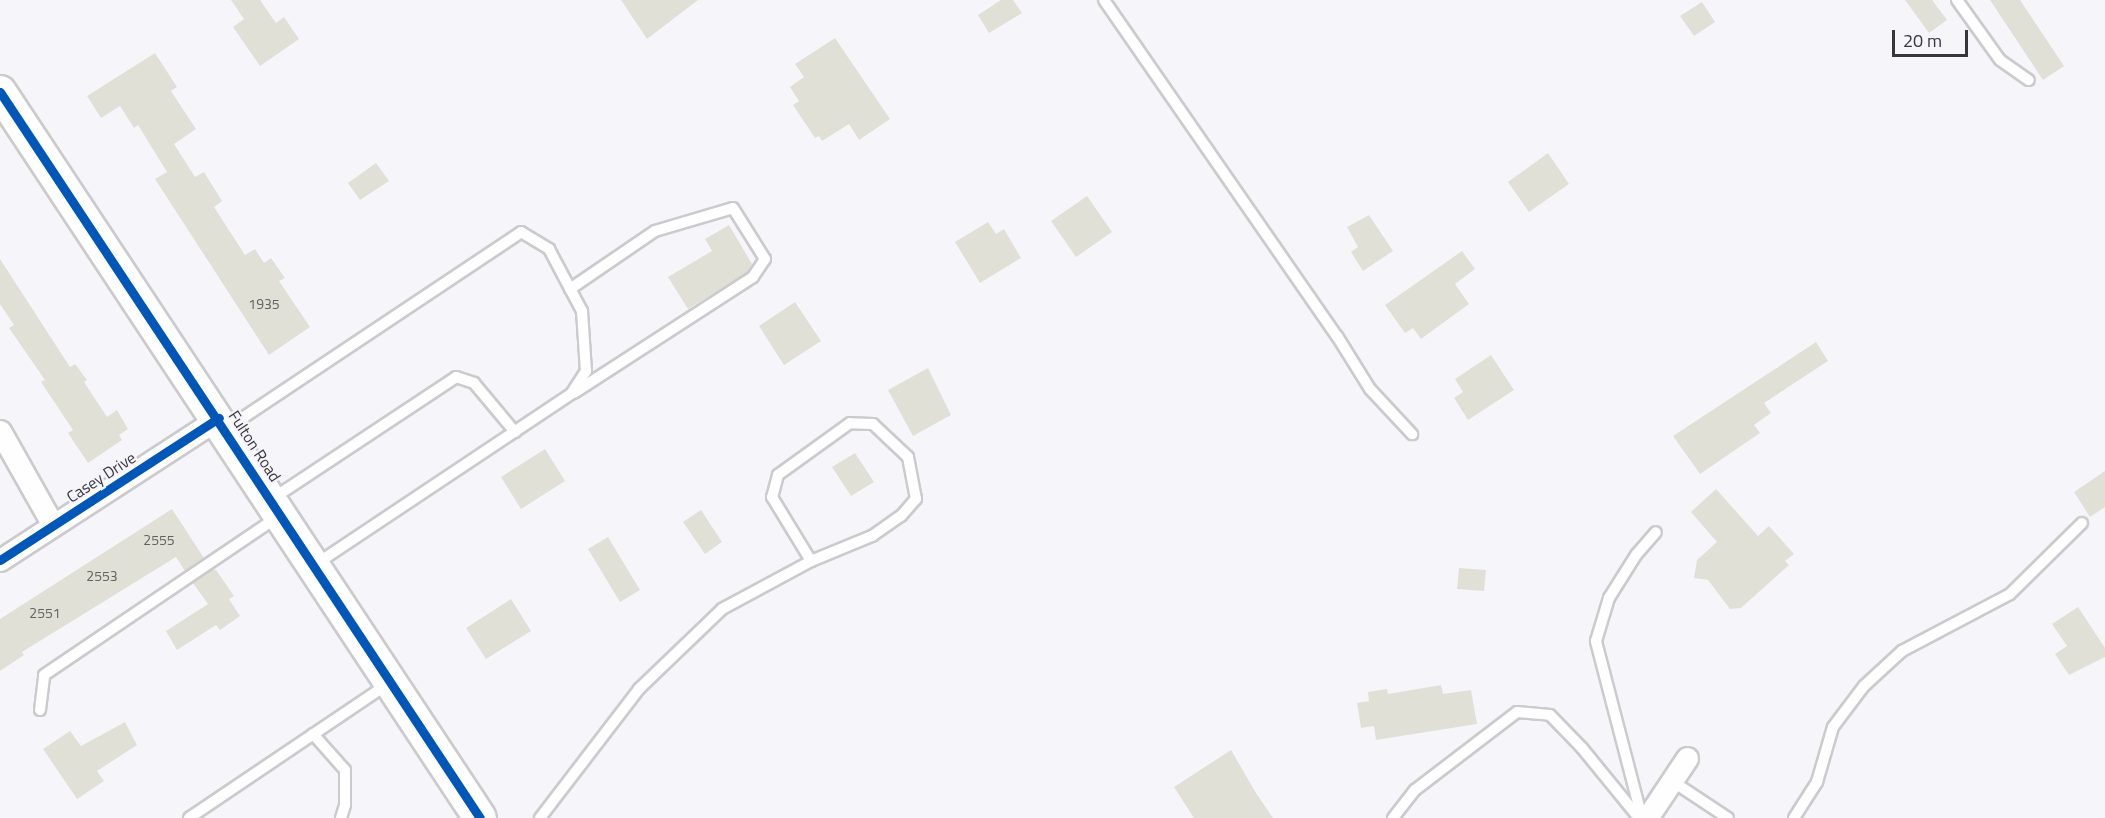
<!DOCTYPE html>
<html>
<head>
<meta charset="utf-8">
<style>
  body { margin:0 }
  #map { position:relative; width:2105px; height:818px; overflow:hidden; background:#f6f6fa; font-family:"Titillium Web",sans-serif }
  div>[style] { position:absolute }
  [style*='--x'] { left:calc(var(--x)*1px); top:calc(var(--y)*1px); width:calc(var(--w)*1px); rotate:calc(var(--a)*1deg) }
  .building>* { inset:0; background:#e1e0d7 }
  .roads { filter:drop-shadow(2px 0 #cbcbce) drop-shadow(-2px 0 #cbcbce) drop-shadow(0 2px #cbcbce) drop-shadow(0 -2px #cbcbce) }
  .service>* { height:10px; margin:-5px; padding:0 5px; transform-origin:5px; border-radius:5px; background:#fefefe }
  .minor>* { height:21px; margin:-10.5px; padding:0 10.5px; transform-origin:10.5px; border-radius:10.5px; background:#fefefe }
  .secondary>* { height:32px; margin:-16px; padding:0 16px; transform-origin:16px; border-radius:16px; background:#fefefe }
  .cycleway>* { height:9px; margin:-4.5px; padding:0 4.5px; transform-origin:4.5px; border-radius:4.5px; background:#0057b8 }
  span { translate:-50% -50%; white-space:nowrap; text-align:center; line-height:1.15; -webkit-text-stroke:4.5px #f5f4fc; paint-order:stroke }
  .number-label { font-size:14px; color:#626161 }
  .number-label span { -webkit-text-stroke-width:0 }
  .street-label { font-size:16px; color:#37373a }
  .scale { position:absolute; left:1892px; top:30px; width:76px; height:27px; box-sizing:border-box; border:3px solid #37373a; border-top:0; padding-left:8px; font-size:18px; line-height:21px; white-space:nowrap; color:#37373a; -webkit-text-stroke:4px #f5f4fc; paint-order:stroke }
</style>
</head>
<body>
<div id="map">
  <div class="building">
    <i style="clip-path:polygon(231px 0,260px 0,276px 23px,284px 17px,299px 39px,260px 66px,233px 27px,244px 19px)"></i>
    <i style="clip-path:polygon(621px 0,698px 0,647px 39px)"></i>
    <i style="clip-path:polygon(1001px 0,1013px 0,1022px 13px,989px 33px,978px 15px)"></i>
    <i style="clip-path:polygon(1905px 0,1932px 0,1947px 20px,1929px 33px)"></i>
    <i style="clip-path:polygon(1990px 0,2020px 0,2064px 66px,2043px 80px)"></i>
    <i style="clip-path:polygon(1702px 2px,1715px 22px,1694px 36px,1680px 16px)"></i>
    <i style="clip-path:polygon(835px 38px,890px 119px,859px 140px,849px 124px,822px 141px,819px 136px,815px 138px,793px 105px,799px 101px,790px 87px,804px 77px,795px 64px)"></i>
    <i style="clip-path:polygon(155px 53px,177px 87px,171px 91px,196px 129px,174px 144px,195px 177px,204px 172px,222px 201px,214px 207px,245px 255px,255px 249px,264px 263px,271px 258px,285px 278px,279px 281px,310px 327px,269px 355px,155px 179px,167px 172px,138px 125px,134px 128px,120px 106px,101px 118px,87px 96px)"></i>
    <i style="clip-path:polygon(1548px 153px,1569px 184px,1529px 212px,1508px 182px)"></i>
    <i style="clip-path:polygon(376px 163px,389px 181px,360px 200px,348px 183px)"></i>
    <i style="clip-path:polygon(1087px 196px,1112px 232px,1076px 257px,1051px 221px)"></i>
    <i style="clip-path:polygon(1369px 215px,1393px 251px,1363px 271px,1351px 252px,1358px 247px,1347px 227px)"></i>
    <i style="clip-path:polygon(988px 222px,996px 234px,1004px 229px,1021px 258px,980px 283px,955px 242px)"></i>
    <i style="clip-path:polygon(729px 225px,752px 264px,748px 272px,688px 309px,668px 277px,712px 251px,705px 239px)"></i>
    <i style="clip-path:polygon(1462px 251px,1475px 269px,1455px 284px,1469px 304px,1421px 339px,1413px 328px,1405px 333px,1385px 305px)"></i>
    <i style="clip-path:polygon(0 259px,70px 367px,75px 364px,87px 380px,84px 382px,107px 417px,117px 410px,128px 429px,119px 435px,122px 440px,88px 463px,68px 433px,73px 430px,41px 382px,45px 380px,9px 328px,14px 325px,0 304px)"></i>
    <i style="clip-path:polygon(795px 302px,821px 341px,784px 365px,759px 326px)"></i>
    <i style="clip-path:polygon(1816px 342px,1828px 361px,1764px 403px,1771px 413px,1754px 425px,1760px 433px,1700px 474px,1673px 436px)"></i>
    <i style="clip-path:polygon(1491px 355px,1514px 390px,1468px 420px,1454px 398px,1463px 392px,1455px 379px)"></i>
    <i style="clip-path:polygon(928px 368px,951px 415px,913px 436px,888px 390px)"></i>
    <i style="clip-path:polygon(545px 449px,565px 481px,521px 509px,501px 477px)"></i>
    <i style="clip-path:polygon(855px 453px,874px 482px,851px 496px,832px 467px)"></i>
    <i style="clip-path:polygon(2105px 471px,2105px 507px,2090px 517px,2074px 492px)"></i>
    <i style="clip-path:polygon(1716px 489px,1758px 536px,1769px 526px,1794px 554px,1785px 561px,1789px 565px,1741px 608px,1730px 609px,1708px 580px,1694px 578px,1697px 560px,1717px 542px,1691px 512px)"></i>
    <i style="clip-path:polygon(172px 509px,204px 558px,185px 571px,176px 557px,22px 652px,24px 655px,0 671px,0 619px)"></i>
    <i style="clip-path:polygon(701px 510px,722px 542px,705px 554px,683px 522px)"></i>
    <i style="clip-path:polygon(608px 537px,640px 590px,620px 602px,588px 549px)"></i>
    <i style="clip-path:polygon(1459px 568px,1486px 570px,1484px 591px,1457px 589px)"></i>
    <i style="clip-path:polygon(212px 570px,216px 570px,234px 596px,229px 599px,240px 616px,220px 630px,216px 625px,177px 650px,166px 631px,208px 604px,193px 583px)"></i>
    <i style="clip-path:polygon(511px 599px,531px 631px,486px 659px,466px 628px)"></i>
    <i style="clip-path:polygon(2078px 607px,2105px 648px,2105px 657px,2069px 675px,2055px 654px,2067px 646px,2052px 624px)"></i>
    <i style="clip-path:polygon(1441px 685px,1443px 694px,1471px 690px,1477px 724px,1376px 740px,1374px 726px,1361px 728px,1357px 703px,1369px 701px,1368px 692px,1387px 689px,1388px 694px)"></i>
    <i style="clip-path:polygon(125px 722px,137px 745px,97px 771px,104px 781px,77px 799px,43px 749px,70px 731px,81px 746px)"></i>
    <i style="clip-path:polygon(1231px 750px,1256px 793px,1273px 818px,1194px 818px,1174px 787px)"></i>
  </div>
  <div class="roads">
    <div class="service">
      <i style="--x:1104;--y:0;--w:409;--a:55.3"></i>
      <i style="--x:1337;--y:336;--w:62;--a:58.1"></i>
      <i style="--x:1370;--y:389;--w:62;--a:47"></i>
      <i style="--x:1957;--y:0;--w:74;--a:54.4"></i>
      <i style="--x:2000;--y:60;--w:35;--a:35"></i>
      <i style="--x:570;--y:289;--w:103;--a:-34.3"></i>
      <i style="--x:655;--y:231;--w:81;--a:-16.4"></i>
      <i style="--x:733;--y:208;--w:60;--a:57.9"></i>
      <i style="--x:765;--y:259;--w:22;--a:124"></i>
      <i style="--x:753;--y:277;--w:213;--a:147.1"></i>
      <i style="--x:226;--y:429;--w:355;--a:-33.7"></i>
      <i style="--x:521;--y:232;--w:33;--a:31"></i>
      <i style="--x:549;--y:249;--w:70;--a:62"></i>
      <i style="--x:582;--y:311;--w:60;--a:86.2"></i>
      <i style="--x:586;--y:371;--w:27;--a:123"></i>
      <i style="--x:571;--y:394;--w:308;--a:146.3"></i>
      <i style="--x:272;--y:499;--w:221;--a:-33.5"></i>
      <i style="--x:456;--y:377;--w:19;--a:18"></i>
      <i style="--x:474;--y:383;--w:64;--a:50.1"></i>
      <i style="--x:40;--y:710;--w:35;--a:-83"></i>
      <i style="--x:44;--y:675;--w:284;--a:-34.1"></i>
      <i style="--x:313;--y:734;--w:48;--a:48.4"></i>
      <i style="--x:345;--y:770;--w:35;--a:90"></i>
      <i style="--x:345;--y:805;--w:14;--a:107"></i>
      <i style="--x:1672;--y:781;--w:67;--a:33.5"></i>
      <i style="--x:189;--y:818;--w:240;--a:-34"></i>
      <i style="--x:540;--y:818;--w:163;--a:-52.5"></i>
      <i style="--x:639;--y:689;--w:115;--a:-43.9"></i>
      <i style="--x:722;--y:609;--w:101;--a:-28.3"></i>
      <i style="--x:811;--y:561;--w:66;--a:-22.3"></i>
      <i style="--x:872;--y:536;--w:35;--a:-35"></i>
      <i style="--x:901;--y:516;--w:23;--a:-49"></i>
      <i style="--x:916;--y:499;--w:43;--a:-100.8"></i>
      <i style="--x:908;--y:457;--w:48;--a:-136.7"></i>
      <i style="--x:873;--y:424;--w:23;--a:-178"></i>
      <i style="--x:850;--y:423;--w:89;--a:144.2"></i>
      <i style="--x:778;--y:475;--w:23;--a:105"></i>
      <i style="--x:772;--y:497;--w:75;--a:58.6"></i>
      <i style="--x:1393;--y:818;--w:36;--a:-52"></i>
      <i style="--x:1415;--y:790;--w:128;--a:-37.4"></i>
      <i style="--x:1517;--y:712;--w:33;--a:5"></i>
      <i style="--x:1550;--y:715;--w:46;--a:45.9"></i>
      <i style="--x:1582;--y:748;--w:90;--a:50.8"></i>
      <i style="--x:1642;--y:818;--w:183;--a:-104.6"></i>
      <i style="--x:1596;--y:641;--w:45;--a:-73.2"></i>
      <i style="--x:1609;--y:598;--w:51;--a:-57.9"></i>
      <i style="--x:1636;--y:555;--w:30;--a:-49"></i>
      <i style="--x:1794;--y:818;--w:43;--a:-57.4"></i>
      <i style="--x:1817;--y:782;--w:57;--a:-73.8"></i>
      <i style="--x:1833;--y:727;--w:51;--a:-52.9"></i>
      <i style="--x:1864;--y:686;--w:52;--a:-42.6"></i>
      <i style="--x:1902;--y:651;--w:122;--a:-27.8"></i>
      <i style="--x:2010;--y:594;--w:101;--a:-44.6"></i>
    </div>
    <div class="minor">
      <i style="--x:0;--y:431;--w:108;--a:60.6"></i>
      <i style="--x:0;--y:560;--w:261;--a:-33"></i>
      <i style="--x:1647;--y:818;--w:72;--a:-56.3"></i>
    </div>
    <div class="secondary">
      <i style="--x:0;--y:92;--w:870;--a:56.53"></i>
    </div>
  </div>
  <div class="cycleway">
    <i style="--x:0;--y:92;--w:870;--a:56.53"></i>
    <i style="--x:0;--y:560;--w:261;--a:-33"></i>
  </div>
  <div class="number-label">
    <span style="left:264px;top:304px">1935</span>
    <span style="left:159px;top:540px">2555</span>
    <span style="left:102px;top:576px">2553</span>
    <span style="left:45px;top:613px">2551</span>
  </div>
  <div class="street-label">
    <span style="left:255px;top:446px;rotate:57deg">Fulton Road</span>
    <span style="left:101px;top:477px;rotate:-33deg">Casey Drive</span>
  </div>
  <div class="scale">20 m</div>
</div>
</body>
</html>
